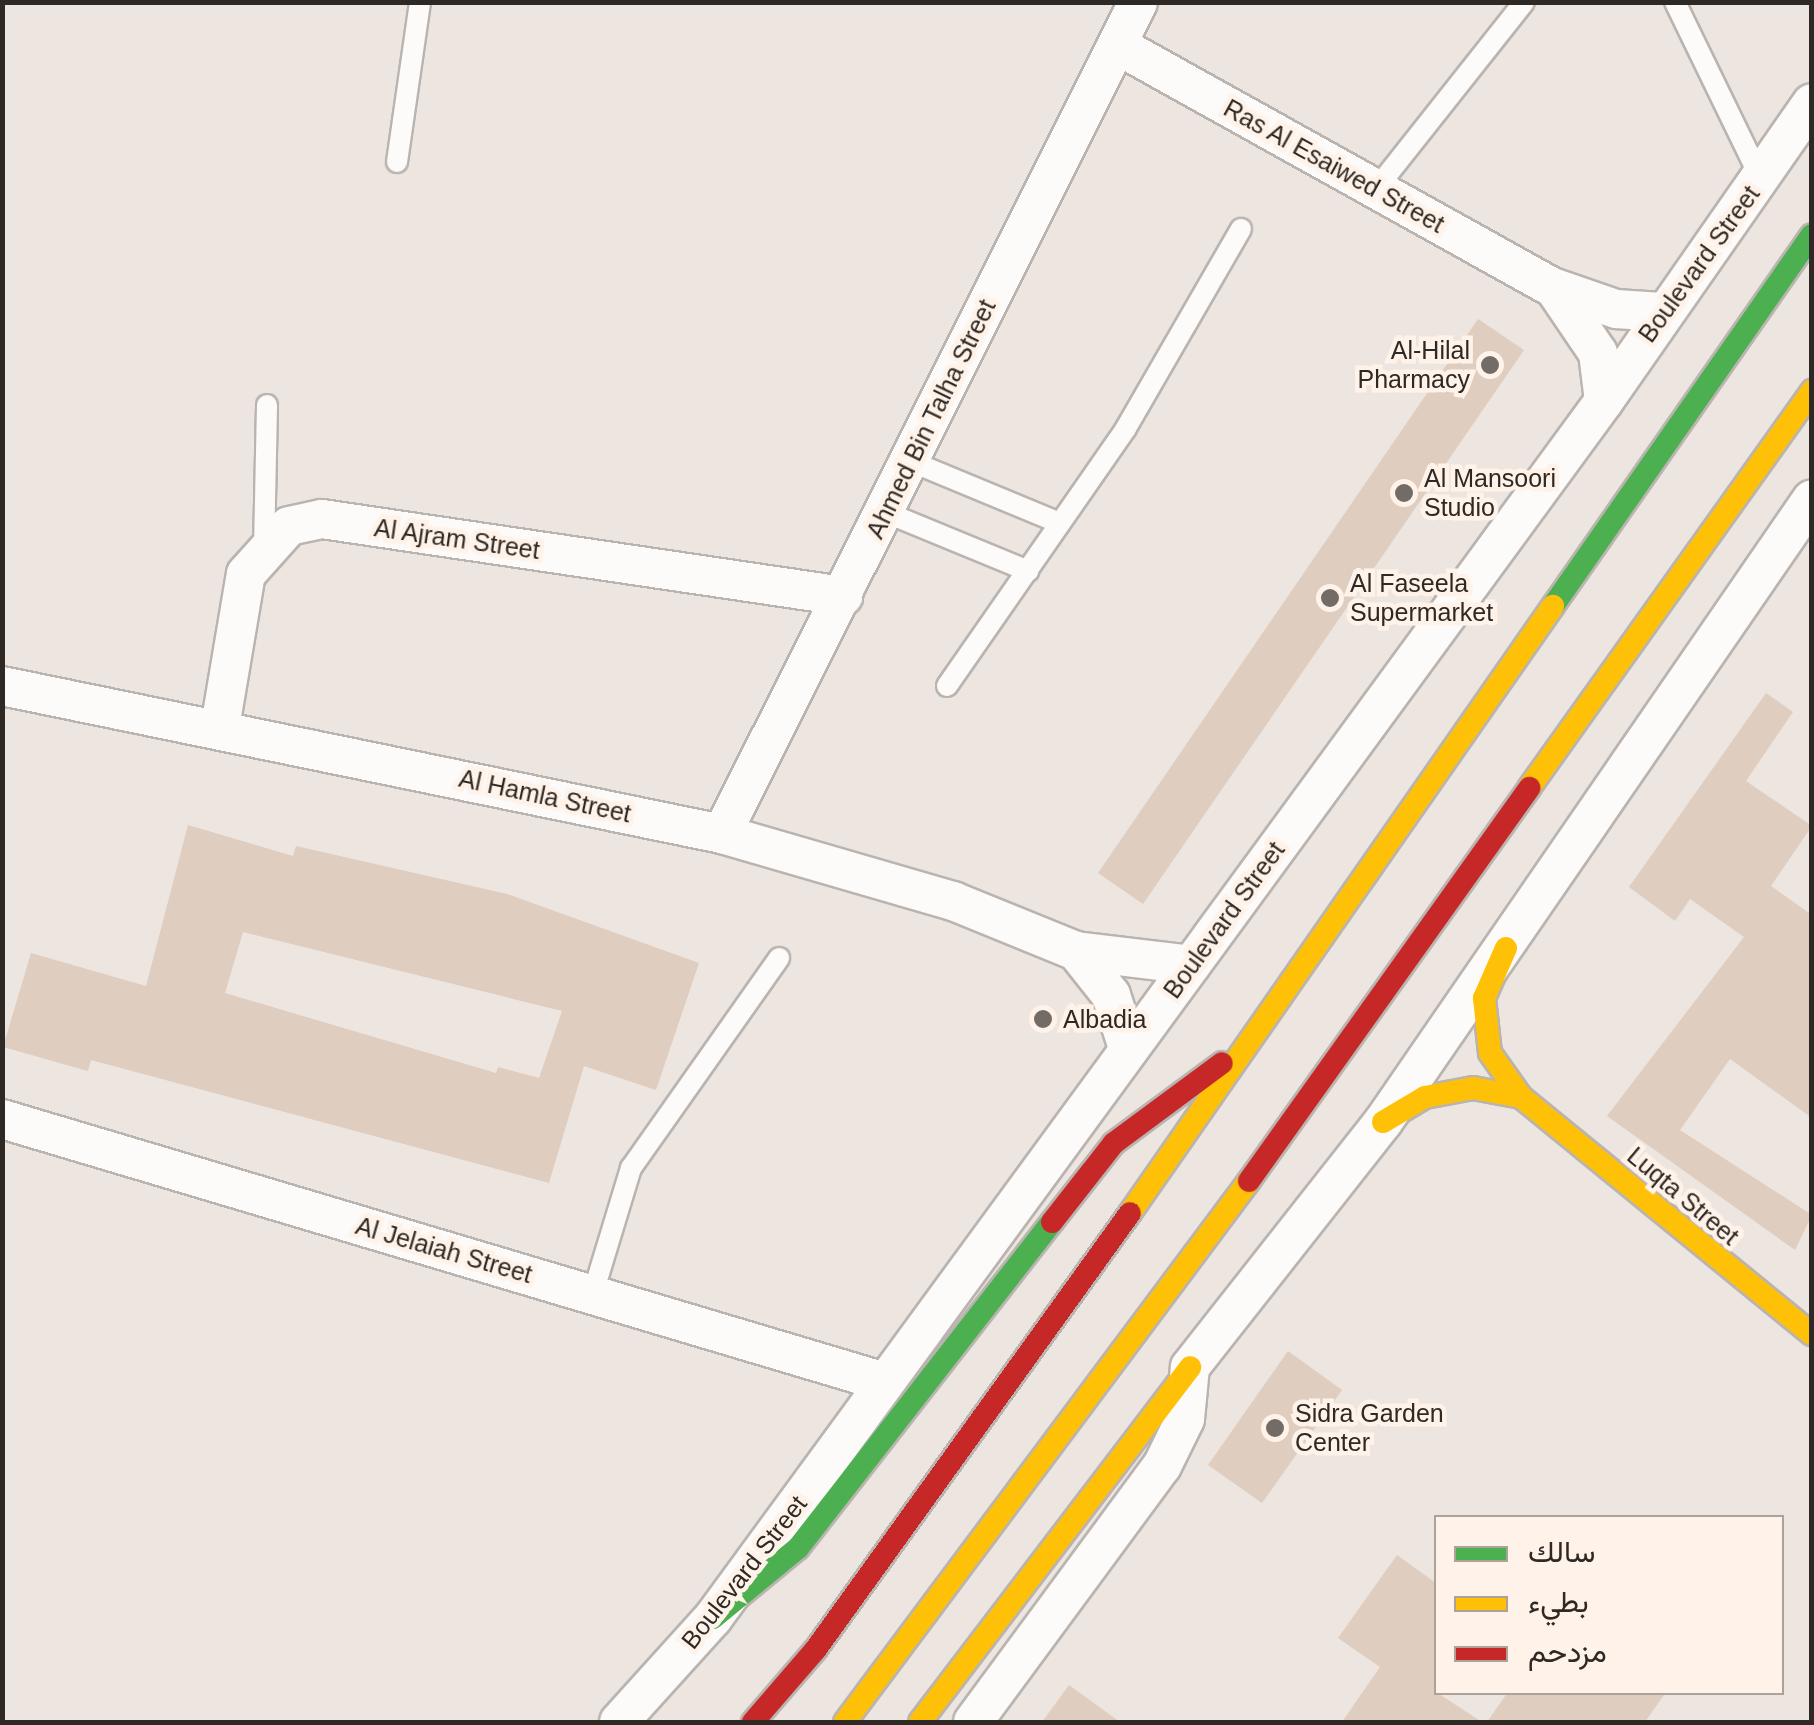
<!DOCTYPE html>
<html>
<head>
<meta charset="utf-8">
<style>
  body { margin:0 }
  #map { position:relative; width:1814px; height:1725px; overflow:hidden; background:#ede5df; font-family:Helvetica,Vazirmatn,sans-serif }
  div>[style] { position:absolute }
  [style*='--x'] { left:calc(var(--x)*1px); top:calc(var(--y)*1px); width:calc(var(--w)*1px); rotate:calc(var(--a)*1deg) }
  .building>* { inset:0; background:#dfcdbf }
  .roads { filter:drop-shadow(2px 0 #bab4b0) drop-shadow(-2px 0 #bab4b0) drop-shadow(0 2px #bab4b0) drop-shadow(0 -2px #bab4b0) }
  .lane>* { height:20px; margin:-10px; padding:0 10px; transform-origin:10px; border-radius:10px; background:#fcfbfa }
  .street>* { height:38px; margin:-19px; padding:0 19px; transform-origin:19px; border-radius:19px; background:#fcfbfa }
  .fast>* { height:22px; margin:-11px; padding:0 11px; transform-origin:11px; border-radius:11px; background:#4caf50 }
  .slow>* { height:22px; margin:-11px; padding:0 11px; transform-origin:11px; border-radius:11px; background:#ffc107 }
  .jam>* { height:22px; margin:-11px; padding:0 11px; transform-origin:11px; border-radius:11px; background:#c62828 }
  .dots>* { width:28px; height:28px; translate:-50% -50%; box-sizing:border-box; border:5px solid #fef2e9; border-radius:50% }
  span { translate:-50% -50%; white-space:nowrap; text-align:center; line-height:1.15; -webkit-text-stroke:9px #fef2e9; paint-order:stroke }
  .street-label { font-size:25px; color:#2f2925 }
  .poi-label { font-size:25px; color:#2f2925 }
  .right { translate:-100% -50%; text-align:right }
  .left { translate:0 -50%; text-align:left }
  .frame { position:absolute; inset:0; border:5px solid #2f2925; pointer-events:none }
  .legend { position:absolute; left:1434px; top:1515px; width:350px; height:180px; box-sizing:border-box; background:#fef2e9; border:2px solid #aba29b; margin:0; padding:12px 18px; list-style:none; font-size:30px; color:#2f2925 }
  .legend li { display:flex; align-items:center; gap:20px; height:50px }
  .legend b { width:50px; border:2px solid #aba29b }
</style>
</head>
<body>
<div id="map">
  <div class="building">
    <i style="clip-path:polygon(1478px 319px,1524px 350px,1143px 904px,1098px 873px)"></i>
    <i style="clip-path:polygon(1766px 693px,1793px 712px,1746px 781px,1812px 826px,1771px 886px,1812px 915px,1812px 1118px,1730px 1059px,1680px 1130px,1812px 1215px,1795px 1250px,1607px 1116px,1744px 937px,1690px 899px,1675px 921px,1629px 887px)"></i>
    <i style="clip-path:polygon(evenodd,188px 825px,293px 856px,296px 846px,507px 894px,699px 963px,656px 1090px,584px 1066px,549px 1183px,91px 1060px,88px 1071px,3px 1047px,31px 953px,146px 986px,188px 825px,243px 932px,562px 1011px,539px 1078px,498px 1067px,496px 1073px,225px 993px,243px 932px)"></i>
    <i style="clip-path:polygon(1288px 1351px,1342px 1390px,1262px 1503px,1208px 1465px)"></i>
    <i style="clip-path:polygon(1397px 1555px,1436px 1583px,1436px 1692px,1482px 1722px,1342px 1722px,1380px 1667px,1338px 1638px)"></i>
    <i style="clip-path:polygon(1069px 1685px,1120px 1722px,1042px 1722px)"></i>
    <i style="clip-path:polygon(1508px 1692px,1666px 1692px,1645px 1722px,1487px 1722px)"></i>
  </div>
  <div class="roads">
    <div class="lane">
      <i style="--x:1675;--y:2;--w:195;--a:64.1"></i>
      <i style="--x:397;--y:162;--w:162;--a:-81.8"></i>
      <i style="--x:1376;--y:189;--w:238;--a:-51.6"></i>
      <i style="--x:910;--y:461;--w:162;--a:22.5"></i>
      <i style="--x:885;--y:512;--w:155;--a:22.4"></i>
      <i style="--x:264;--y:549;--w:144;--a:-88.8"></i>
      <i style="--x:947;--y:686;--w:314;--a:-55.2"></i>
      <i style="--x:1126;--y:428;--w:230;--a:-60"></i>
      <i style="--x:593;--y:1293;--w:131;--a:-73.1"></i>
      <i style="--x:631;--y:1168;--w:257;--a:-54.8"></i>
    </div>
    <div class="street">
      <i style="--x:1117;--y:45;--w:498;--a:29.1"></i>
      <i style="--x:1552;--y:287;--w:68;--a:19"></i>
      <i style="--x:1616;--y:309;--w:46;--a:3.7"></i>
      <i style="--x:1554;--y:288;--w:78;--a:55.9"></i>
      <i style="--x:1598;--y:353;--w:48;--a:82.9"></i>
      <i style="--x:2;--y:686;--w:735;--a:11.62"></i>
      <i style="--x:722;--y:834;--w:241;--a:16.2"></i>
      <i style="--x:953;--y:901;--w:133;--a:22.1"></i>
      <i style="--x:1076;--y:951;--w:116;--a:6.9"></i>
      <i style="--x:220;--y:727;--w:155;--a:-80.4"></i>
      <i style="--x:246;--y:574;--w:64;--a:-48.1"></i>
      <i style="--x:289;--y:526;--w:34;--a:-12"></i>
      <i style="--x:322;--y:519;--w:527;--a:8.41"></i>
      <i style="--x:722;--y:834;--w:930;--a:-63.43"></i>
      <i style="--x:1076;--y:951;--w:56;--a:51.5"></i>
      <i style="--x:1111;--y:995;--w:56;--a:72.2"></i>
      <i style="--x:2;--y:1119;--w:921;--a:16.59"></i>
      <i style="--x:619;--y:1722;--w:140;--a:-47.9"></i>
      <i style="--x:713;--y:1618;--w:1508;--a:-53.79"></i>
      <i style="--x:1604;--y:401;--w:363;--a:-55.1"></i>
      <i style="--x:973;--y:1722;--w:318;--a:-53.6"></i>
      <i style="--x:1162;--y:1466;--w:52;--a:-63.9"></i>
      <i style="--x:1185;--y:1419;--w:52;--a:-84.5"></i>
      <i style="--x:1190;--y:1367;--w:312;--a:-51.8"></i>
      <i style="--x:1383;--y:1122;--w:756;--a:-55.45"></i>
    </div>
    <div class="fast">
      <i style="--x:1553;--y:606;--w:452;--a:-55.1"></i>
      <i style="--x:713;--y:1618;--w:110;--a:-39.5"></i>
      <i style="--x:798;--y:1548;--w:413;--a:-52.1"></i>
    </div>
    <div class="slow">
      <i style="--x:1529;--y:788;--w:488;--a:-54.5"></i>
      <i style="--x:1506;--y:948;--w:55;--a:113.7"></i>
      <i style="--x:1484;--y:998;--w:55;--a:83.8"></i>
      <i style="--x:1490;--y:1053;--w:54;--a:54.8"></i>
      <i style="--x:1521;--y:1097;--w:375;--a:39.2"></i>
      <i style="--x:1383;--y:1122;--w:49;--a:-30.8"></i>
      <i style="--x:1425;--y:1097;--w:49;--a:-10.6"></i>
      <i style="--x:1473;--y:1088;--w:49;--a:10.6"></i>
      <i style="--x:1130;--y:1213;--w:740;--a:-55.13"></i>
      <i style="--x:845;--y:1722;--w:675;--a:-53.25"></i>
      <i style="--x:920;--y:1722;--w:446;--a:-52.7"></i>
    </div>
    <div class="jam">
      <i style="--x:1249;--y:1181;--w:483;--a:-54.5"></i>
      <i style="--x:1052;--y:1222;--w:100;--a:-51.9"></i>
      <i style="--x:1114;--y:1143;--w:134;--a:-36.5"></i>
      <i style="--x:753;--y:1722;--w:96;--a:-49.2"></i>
      <i style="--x:816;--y:1649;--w:537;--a:-54.24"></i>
    </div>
  </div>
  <div class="dots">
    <i style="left:1490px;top:365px;background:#726b66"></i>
    <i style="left:1404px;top:493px;background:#726b66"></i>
    <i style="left:1330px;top:598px;background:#726b66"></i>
    <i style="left:1043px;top:1019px;background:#726b66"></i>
    <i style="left:1275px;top:1428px;background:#726b66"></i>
  </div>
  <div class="street-label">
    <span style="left:1334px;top:166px;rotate:29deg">Ras Al Esaiwed Street</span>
    <span style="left:1699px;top:264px;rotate:-54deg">Boulevard Street</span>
    <span style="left:931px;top:419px;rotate:-64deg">Ahmed Bin Talha Street</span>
    <span style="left:457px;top:539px;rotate:8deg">Al Ajram Street</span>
    <span style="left:545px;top:796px;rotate:12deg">Al Hamla Street</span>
    <span style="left:1224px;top:920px;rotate:-54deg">Boulevard Street</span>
    <span style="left:1683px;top:1196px;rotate:40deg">Luqta Street</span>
    <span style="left:444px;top:1250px;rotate:16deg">Al Jelaiah Street</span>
    <span style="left:744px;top:1572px;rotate:-52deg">Boulevard Street</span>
  </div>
  <div class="poi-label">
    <span class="right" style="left:1470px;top:365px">Al-Hilal<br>Pharmacy</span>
    <span class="left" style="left:1424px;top:493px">Al Mansoori<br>Studio</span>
    <span class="left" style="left:1350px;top:598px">Al Faseela<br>Supermarket</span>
    <span class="left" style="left:1063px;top:1019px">Albadia</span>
    <span class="left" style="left:1295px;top:1428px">Sidra Garden<br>Center</span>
  </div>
  <div class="frame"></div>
  <ul class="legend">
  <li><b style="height:12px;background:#4caf50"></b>سالك</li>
  <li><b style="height:12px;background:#ffc107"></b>بطيء</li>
  <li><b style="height:12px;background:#c62828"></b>مزدحم</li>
  </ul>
</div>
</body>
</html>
